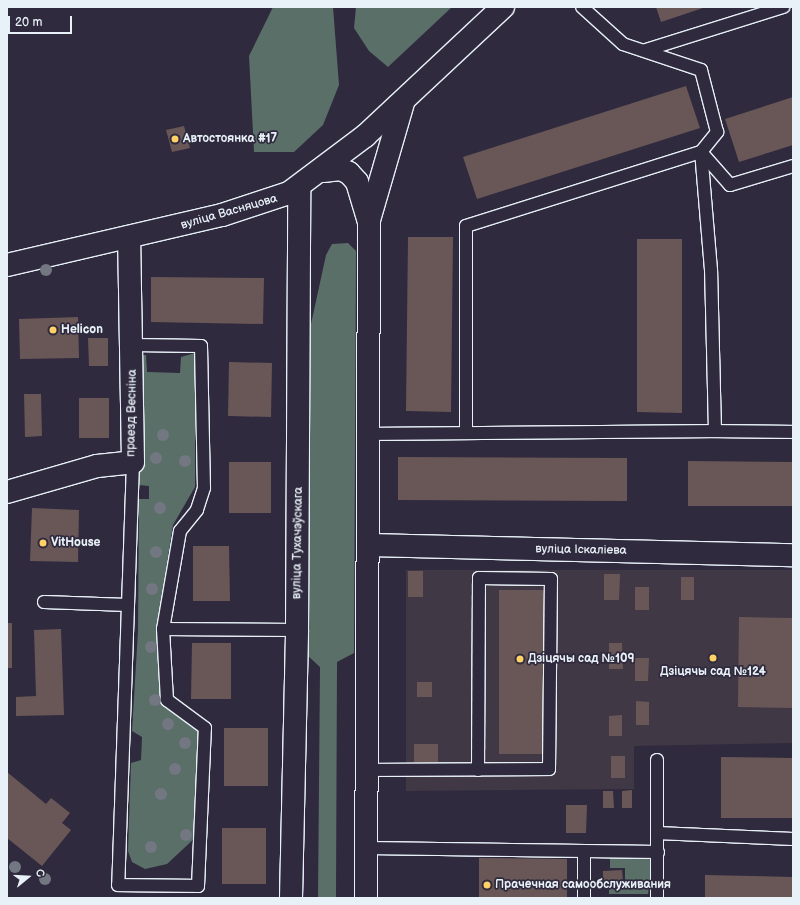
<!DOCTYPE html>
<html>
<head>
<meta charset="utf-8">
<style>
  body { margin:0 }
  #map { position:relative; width:800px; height:905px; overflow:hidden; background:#2f2a3d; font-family:"Balsamiq Sans",sans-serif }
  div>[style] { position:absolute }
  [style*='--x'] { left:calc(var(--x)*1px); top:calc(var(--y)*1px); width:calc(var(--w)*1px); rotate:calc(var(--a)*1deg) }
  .built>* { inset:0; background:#403845 }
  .green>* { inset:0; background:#5b6f69 }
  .building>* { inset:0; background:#695757 }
  .roads { filter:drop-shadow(1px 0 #e8f1f8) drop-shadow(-1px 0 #e8f1f8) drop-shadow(0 1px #e8f1f8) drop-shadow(0 -1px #e8f1f8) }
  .service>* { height:12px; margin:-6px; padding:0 6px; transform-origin:6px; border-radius:6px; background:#2f2a3d }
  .minor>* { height:22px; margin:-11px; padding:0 11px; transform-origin:11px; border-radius:11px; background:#2f2a3d }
  .tertiary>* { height:22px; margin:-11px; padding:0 11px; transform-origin:11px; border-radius:11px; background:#2f2a3d }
  .trees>* { width:12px; height:12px; margin:-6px; border-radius:50%; background:#727781 }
  .dots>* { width:11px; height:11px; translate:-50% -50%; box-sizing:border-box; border:2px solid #2f2a3d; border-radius:50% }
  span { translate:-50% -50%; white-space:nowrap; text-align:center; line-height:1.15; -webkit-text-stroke:3.5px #2f2a3d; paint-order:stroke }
  .poi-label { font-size:12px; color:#e8f1f8; font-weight:700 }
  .left { translate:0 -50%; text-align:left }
  .street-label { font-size:12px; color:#e8f1f8 }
  .frame { position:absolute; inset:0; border:8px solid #e8f1f8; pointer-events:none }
  .north { position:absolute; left:8px; top:857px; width:40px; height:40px; -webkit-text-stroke:3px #2f2a3d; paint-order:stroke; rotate:72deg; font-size:11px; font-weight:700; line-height:16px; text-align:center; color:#e8f1f8 }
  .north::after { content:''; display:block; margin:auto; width:14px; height:18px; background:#e8f1f8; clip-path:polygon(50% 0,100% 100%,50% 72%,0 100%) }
  .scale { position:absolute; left:8px; top:16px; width:64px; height:18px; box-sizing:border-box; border:2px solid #e8f1f8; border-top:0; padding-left:5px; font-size:12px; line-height:14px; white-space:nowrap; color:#e8f1f8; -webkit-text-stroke:3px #2f2a3d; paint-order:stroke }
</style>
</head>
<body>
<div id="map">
  <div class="built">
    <i style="clip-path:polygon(406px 570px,793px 570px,793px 743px,634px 746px,634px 789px,406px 791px)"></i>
  </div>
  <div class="green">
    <i style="clip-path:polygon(273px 7px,333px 7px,339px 85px,323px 125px,294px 152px,254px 152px,249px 56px)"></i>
    <i style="clip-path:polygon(356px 7px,452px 7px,388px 67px,369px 51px,354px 28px)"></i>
    <i style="clip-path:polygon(348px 243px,356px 251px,354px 653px,337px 662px,336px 898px,318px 898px,320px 667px,307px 655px,311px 324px,326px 255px,332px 244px)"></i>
    <i style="clip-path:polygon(195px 353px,195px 487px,173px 525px,159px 614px,162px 700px,200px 731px,196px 837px,167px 864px,145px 869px,132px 862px,128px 851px,131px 763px,141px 760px,142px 737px,132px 731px,138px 631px,139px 499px,149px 499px,149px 486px,139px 485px,139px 355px,146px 355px,147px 372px,180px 373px,181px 357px)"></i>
    <i style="clip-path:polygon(610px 855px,649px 858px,652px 864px,648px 894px,609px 894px,609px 884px,625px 883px,625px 868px,610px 868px)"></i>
  </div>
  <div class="building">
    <i style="clip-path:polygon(656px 7px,706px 7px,661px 22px)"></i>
    <i style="clip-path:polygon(686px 86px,700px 128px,477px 199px,463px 157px)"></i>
    <i style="clip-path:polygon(793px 97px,793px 145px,739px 162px,725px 119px)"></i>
    <i style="clip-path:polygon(184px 126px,190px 148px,172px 152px,166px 130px)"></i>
    <i style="clip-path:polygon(408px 237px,453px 237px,451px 412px,406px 411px)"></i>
    <i style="clip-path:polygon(637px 239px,682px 239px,682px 413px,637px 412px)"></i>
    <i style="clip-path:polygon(151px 277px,264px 278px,263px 324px,151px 322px)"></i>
    <i style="clip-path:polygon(78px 317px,79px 358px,20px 359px,19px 319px)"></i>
    <i style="clip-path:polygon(88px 338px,108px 338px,108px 366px,89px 366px)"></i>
    <i style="clip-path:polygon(229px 362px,272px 363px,271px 417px,228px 416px)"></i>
    <i style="clip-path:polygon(24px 394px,41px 394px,42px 436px,25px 437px)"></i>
    <i style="clip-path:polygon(79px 398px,109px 398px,109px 438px,79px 438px)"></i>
    <i style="clip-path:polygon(398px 457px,627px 458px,627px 501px,398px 500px)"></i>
    <i style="clip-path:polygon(688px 461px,793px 462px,793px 506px,688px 506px)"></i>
    <i style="clip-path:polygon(229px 462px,271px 462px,271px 513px,229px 513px)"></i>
    <i style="clip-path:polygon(32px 508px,79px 510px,78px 562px,30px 561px)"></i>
    <i style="clip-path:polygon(193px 546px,229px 546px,230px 601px,193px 601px)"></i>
    <i style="clip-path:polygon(408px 571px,423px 571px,423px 597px,408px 597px)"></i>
    <i style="clip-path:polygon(604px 574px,620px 574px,619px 600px,604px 600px)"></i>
    <i style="clip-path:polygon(681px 577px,694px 577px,694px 600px,681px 600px)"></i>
    <i style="clip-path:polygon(635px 587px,649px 587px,649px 610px,635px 610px)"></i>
    <i style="clip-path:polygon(499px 590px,545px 590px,545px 754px,499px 754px)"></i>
    <i style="clip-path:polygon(739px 617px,793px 618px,793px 708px,738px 707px)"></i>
    <i style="clip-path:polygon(7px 623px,12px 623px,12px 668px,7px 668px)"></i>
    <i style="clip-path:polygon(61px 629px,64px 715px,16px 716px,16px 697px,36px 696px,34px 630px)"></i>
    <i style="clip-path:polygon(192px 643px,231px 643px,231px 699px,191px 699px)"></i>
    <i style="clip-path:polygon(609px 643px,622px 643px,623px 669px,609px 669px)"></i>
    <i style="clip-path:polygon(635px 658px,649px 658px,648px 681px,635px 681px)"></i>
    <i style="clip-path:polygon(417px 682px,432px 682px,432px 697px,417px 697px)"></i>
    <i style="clip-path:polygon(636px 701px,649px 702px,649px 725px,636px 725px)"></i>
    <i style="clip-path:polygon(622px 715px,622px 736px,609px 736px,609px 716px)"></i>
    <i style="clip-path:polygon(224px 728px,268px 728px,268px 786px,224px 786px)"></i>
    <i style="clip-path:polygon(414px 744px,438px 744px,438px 762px,414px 762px)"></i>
    <i style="clip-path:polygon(611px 756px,625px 756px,625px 778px,611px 778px)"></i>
    <i style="clip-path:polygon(721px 757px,793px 758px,793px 818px,721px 818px)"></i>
    <i style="clip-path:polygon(7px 772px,46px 804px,51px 798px,70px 813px,62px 823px,71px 830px,42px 866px,7px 838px)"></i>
    <i style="clip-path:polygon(632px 790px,632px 808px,622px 808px,622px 791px)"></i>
    <i style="clip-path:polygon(603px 791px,613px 791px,614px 808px,603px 808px)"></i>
    <i style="clip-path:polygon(566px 805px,587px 805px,586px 833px,566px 833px)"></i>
    <i style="clip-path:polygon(222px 828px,266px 828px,266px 884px,222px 884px)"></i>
    <i style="clip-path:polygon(479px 858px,567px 859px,567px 898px,479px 898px)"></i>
    <i style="clip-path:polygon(622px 870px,623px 881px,603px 882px,603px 871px)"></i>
    <i style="clip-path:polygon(705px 875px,793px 877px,793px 898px,705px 898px)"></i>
  </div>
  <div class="roads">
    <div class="service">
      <i style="--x:646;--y:50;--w:144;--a:-17.4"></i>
      <i style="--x:133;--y:345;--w:68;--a:0.8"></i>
      <i style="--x:201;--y:346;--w:142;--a:88.8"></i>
      <i style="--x:204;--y:488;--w:23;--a:108"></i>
      <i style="--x:197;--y:510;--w:27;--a:129"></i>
      <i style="--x:180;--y:531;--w:99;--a:99.8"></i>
      <i style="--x:715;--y:431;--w:78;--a:0.7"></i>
      <i style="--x:466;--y:432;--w:206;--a:-90"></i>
      <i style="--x:466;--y:226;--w:246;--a:-17.5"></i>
      <i style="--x:701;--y:152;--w:44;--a:48.7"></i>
      <i style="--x:730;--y:185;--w:66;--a:-16.8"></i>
      <i style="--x:369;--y:434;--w:346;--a:-0.5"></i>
      <i style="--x:715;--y:431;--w:161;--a:-91.4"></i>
      <i style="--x:711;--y:270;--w:118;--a:-94.8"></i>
      <i style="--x:701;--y:152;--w:26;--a:-51"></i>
      <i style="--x:717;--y:132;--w:64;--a:-104.5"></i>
      <i style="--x:701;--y:70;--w:82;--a:-161.6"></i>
      <i style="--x:623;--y:44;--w:55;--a:-137.9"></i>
      <i style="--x:133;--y:462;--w:423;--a:92"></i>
      <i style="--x:118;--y:885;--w:80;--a:0.7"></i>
      <i style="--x:198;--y:886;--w:158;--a:-87.5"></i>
      <i style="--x:205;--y:728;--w:47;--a:-143.6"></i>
      <i style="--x:167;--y:700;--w:71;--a:-93.2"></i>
      <i style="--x:163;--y:629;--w:134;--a:0.4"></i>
      <i style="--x:44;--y:602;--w:84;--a:2"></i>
      <i style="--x:657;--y:760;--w:138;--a:90"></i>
      <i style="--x:367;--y:770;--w:182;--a:-0.3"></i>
      <i style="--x:549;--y:769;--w:190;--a:-89.4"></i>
      <i style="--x:551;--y:579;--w:72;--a:-179.2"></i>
      <i style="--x:479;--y:578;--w:192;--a:90.3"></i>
      <i style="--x:657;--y:833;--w:136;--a:2.5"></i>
      <i style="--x:366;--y:848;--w:292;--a:0.8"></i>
      <i style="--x:584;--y:898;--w:47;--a:-90"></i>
    </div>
    <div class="minor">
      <i style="--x:7;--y:492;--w:94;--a:-16.1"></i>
      <i style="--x:97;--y:466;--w:36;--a:-6"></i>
      <i style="--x:133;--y:462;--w:225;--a:-91"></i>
      <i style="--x:369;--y:545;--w:424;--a:1.4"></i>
    </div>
    <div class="tertiary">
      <i style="--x:323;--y:171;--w:18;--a:-6"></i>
      <i style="--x:341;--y:169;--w:9;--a:27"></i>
      <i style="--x:349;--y:173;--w:12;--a:48"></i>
      <i style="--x:357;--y:182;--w:42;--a:73.3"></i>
      <i style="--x:369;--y:222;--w:676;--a:90.25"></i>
      <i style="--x:369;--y:220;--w:122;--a:-73.8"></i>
      <i style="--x:7;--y:265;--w:221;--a:-13.1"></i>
      <i style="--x:222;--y:215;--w:71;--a:-18.2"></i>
      <i style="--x:289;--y:193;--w:95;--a:-36.9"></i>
      <i style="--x:365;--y:136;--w:189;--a:-43.1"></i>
      <i style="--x:291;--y:898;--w:268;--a:-88.7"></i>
      <i style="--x:297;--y:630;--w:442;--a:-89.7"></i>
    </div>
  </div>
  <div class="trees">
    <i style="left:46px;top:270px"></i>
    <i style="left:163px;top:435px"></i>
    <i style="left:156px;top:458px"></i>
    <i style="left:185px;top:461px"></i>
    <i style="left:160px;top:508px"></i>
    <i style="left:156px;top:552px"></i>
    <i style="left:152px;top:589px"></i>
    <i style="left:151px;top:647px"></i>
    <i style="left:155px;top:700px"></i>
    <i style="left:168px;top:724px"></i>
    <i style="left:185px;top:743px"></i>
    <i style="left:175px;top:769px"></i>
    <i style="left:161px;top:794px"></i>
    <i style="left:186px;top:835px"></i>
    <i style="left:151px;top:847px"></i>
    <i style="left:15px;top:867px"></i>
    <i style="left:45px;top:879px"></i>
  </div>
  <div class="dots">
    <i style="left:175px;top:139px;background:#ffd166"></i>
    <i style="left:53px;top:330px;background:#ffd166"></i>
    <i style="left:43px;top:543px;background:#ffd166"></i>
    <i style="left:713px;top:658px;background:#ffd166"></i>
    <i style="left:520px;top:659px;background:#ffd166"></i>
    <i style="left:487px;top:885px;background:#ffd166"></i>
  </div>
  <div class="poi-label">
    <span class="left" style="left:183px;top:139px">Автостоянка #17</span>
    <span class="left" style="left:61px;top:330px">Helicon</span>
    <span class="left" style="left:51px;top:543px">VitHouse</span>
    <span class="left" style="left:528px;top:659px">Дзіцячы сад №109</span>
    <span style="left:713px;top:672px">Дзіцячы сад №124</span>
    <span class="left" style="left:495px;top:885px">Прачечная самообслуживания</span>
  </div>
  <div class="street-label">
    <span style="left:229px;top:212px;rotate:-16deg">вуліца Васняцова</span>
    <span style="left:132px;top:413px;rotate:-89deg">праезд Весніна</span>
    <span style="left:298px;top:543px;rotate:-89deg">вуліца Тухачэўскага</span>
    <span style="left:581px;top:550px;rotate:1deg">вуліца Іскаліева</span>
  </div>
  <div class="frame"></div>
  <div class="north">С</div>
  <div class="scale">20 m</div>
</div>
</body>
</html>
